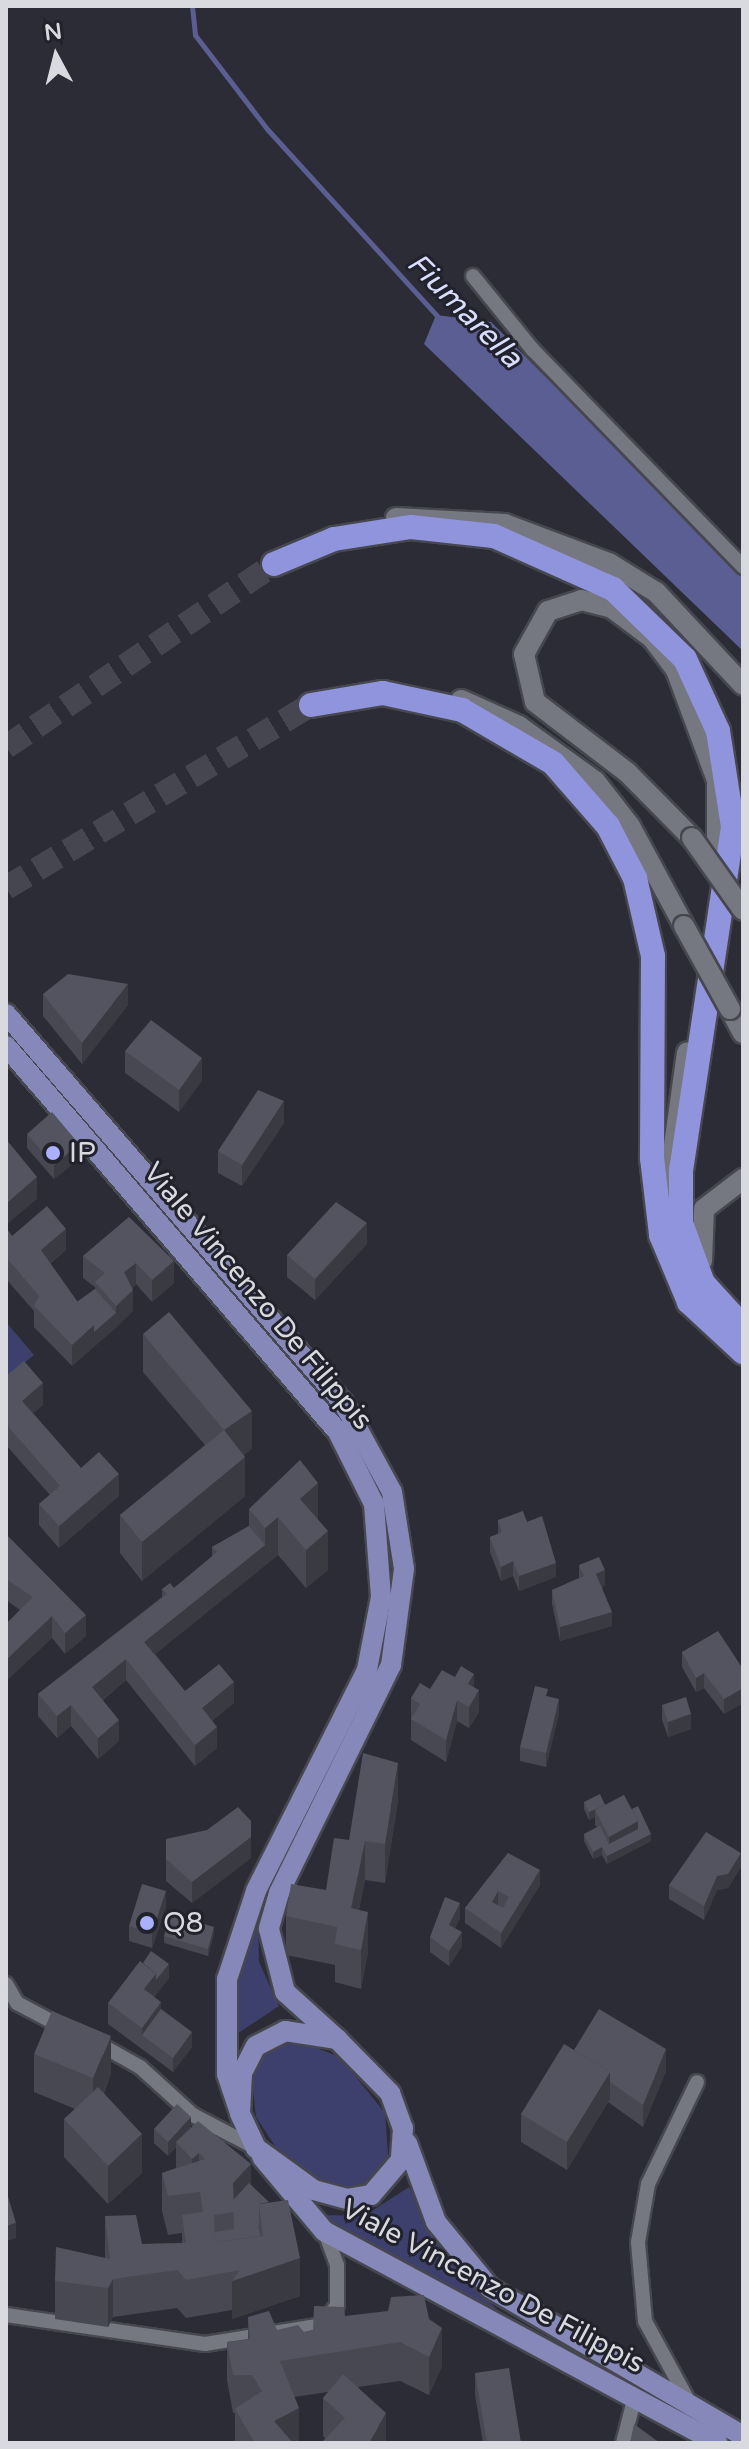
<!DOCTYPE html>
<html>
<head>
<meta charset="utf-8">
<style>
  body { margin:0 }
  #map { position:relative; width:749px; height:2449px; overflow:hidden; background:#2b2c35; font-family:"Varela Round",sans-serif }
  div>[style] { position:absolute }
  [style*='--x'] { left:calc(var(--x)*1px); top:calc(var(--y)*1px); width:calc(var(--w)*1px); rotate:calc(var(--a)*1deg) }
  .green>* { inset:0; background:#3d3f6c }
  .water>* { inset:0; background:#5b5e92 }
  .stream>* { height:5px; margin:-2.5px; padding:0 2.5px; transform-origin:2.5px; border-radius:2.5px; background:#5b5e92 }
  .highway-tunnel>* { height:24px; margin-top:-12px; transform-origin:0; background:repeating-linear-gradient(90deg,#45464f 0 24px,transparent 0 36px) }
  .roads { filter:drop-shadow(2px 0 #46474f) drop-shadow(-2px 0 #46474f) drop-shadow(0 2px #46474f) drop-shadow(0 -2px #46474f) }
  .street>* { height:14px; margin:-7px; padding:0 7px; transform-origin:7px; border-radius:7px; background:#757781 }
  .secondary>* { height:20px; margin:-10px; padding:0 10px; transform-origin:10px; border-radius:10px; background:#757781 }
  .primary>* { height:20px; margin:-10px; padding:0 10px; transform-origin:10px; border-radius:10px; background:#8588b8 }
  .highway>* { height:24px; margin:-12px; padding:0 12px; transform-origin:12px; border-radius:12px; background:#8f94dd }
  .bridges { filter:drop-shadow(2px 0 #46474f) drop-shadow(-2px 0 #46474f) drop-shadow(0 2px #46474f) drop-shadow(0 -2px #46474f) }
  .secondary-bridge>* { height:20px; margin:-10px; padding:0 10px; transform-origin:10px; border-radius:10px; background:#757781 }
  .wall>* { inset:0; background:#474852 }
  .shaded-wall>* { inset:0; background:#3a3b42 }
  .building>* { inset:0; background:#53545f }
  .dots>* { width:22px; height:22px; translate:-50% -50%; box-sizing:border-box; border:4px solid #21222b; border-radius:50% }
  span { translate:-50% -50%; white-space:nowrap; text-align:center; line-height:1.15; -webkit-text-stroke:6px #21222b; paint-order:stroke }
  .poi-label { font-size:28px; color:#d9dae0 }
  .left { translate:0 -50%; text-align:left }
  .street-label { font-size:28px; color:#d9dae0 }
  .water-label { font-size:30px; color:#dadefe; font-style:italic }
  .frame { position:absolute; inset:0; border:8px solid #d9dae0; pointer-events:none }
  .north { position:absolute; left:16px; top:16px; width:80px; height:80px; -webkit-text-stroke:6px #21222b; paint-order:stroke; rotate:353deg; font-size:22px; font-weight:700; line-height:32px; text-align:center; color:#d9dae0 }
  .north::after { content:''; display:block; margin:auto; width:28px; height:36px; background:#d9dae0; clip-path:polygon(50% 0,100% 100%,50% 72%,0 100%) }
</style>
</head>
<body>
<div id="map">
  <div class="green">
    <i style="clip-path:polygon(6px 1322px,34px 1355px,6px 1378px)"></i>
    <i style="clip-path:polygon(258px 1913px,259px 1962px,279px 2006px,237px 2034px,236px 1985px)"></i>
    <i style="clip-path:polygon(293px 2039px,340px 2057px,385px 2113px,389px 2166px,356px 2191px,318px 2183px,282px 2157px,256px 2117px,251px 2073px,265px 2050px)"></i>
    <i style="clip-path:polygon(409px 2187px,442px 2252px,507px 2320px,321px 2215px,364px 2216px)"></i>
  </div>
  <div class="water">
    <i style="clip-path:polygon(436px 315px,491px 322px,743px 575px,743px 651px,424px 344px)"></i>
  </div>
  <div class="stream">
    <i style="--x:192;--y:6;--w:29;--a:84"></i>
    <i style="--x:195;--y:35;--w:120;--a:52.5"></i>
    <i style="--x:268;--y:130;--w:254;--a:47.7"></i>
  </div>
  <div class="highway-tunnel">
    <i style="--x:6;--y:747;--w:325;--a:-34.3"></i>
    <i style="--x:6;--y:888;--w:356;--a:-31"></i>
  </div>
  <div class="roads">
    <div class="street">
      <i style="--x:473;--y:276;--w:95;--a:51"></i>
      <i style="--x:533;--y:350;--w:302;--a:45.9"></i>
      <i style="--x:6;--y:1984;--w:22;--a:60"></i>
      <i style="--x:17;--y:2003;--w:53;--a:28"></i>
      <i style="--x:94;--y:2041;--w:53;--a:29.5"></i>
      <i style="--x:140;--y:2067;--w:72;--a:42.2"></i>
      <i style="--x:193;--y:2115;--w:71;--a:27.6"></i>
      <i style="--x:325;--y:2232;--w:35;--a:70"></i>
      <i style="--x:337;--y:2265;--w:40;--a:90"></i>
      <i style="--x:337;--y:2305;--w:19;--a:126"></i>
      <i style="--x:6;--y:2315;--w:201;--a:8.3"></i>
      <i style="--x:205;--y:2344;--w:126;--a:-9.2"></i>
      <i style="--x:688;--y:2400;--w:90;--a:-118.6"></i>
      <i style="--x:645;--y:2321;--w:79;--a:-95.1"></i>
      <i style="--x:638;--y:2242;--w:59;--a:-80.2"></i>
      <i style="--x:648;--y:2184;--w:113;--a:-64.3"></i>
      <i style="--x:623;--y:2443;--w:49;--a:-75.7"></i>
    </div>
    <div class="secondary">
      <i style="--x:396;--y:518;--w:109;--a:3.2"></i>
      <i style="--x:505;--y:524;--w:111;--a:20.6"></i>
      <i style="--x:609;--y:563;--w:55;--a:31.7"></i>
      <i style="--x:656;--y:592;--w:127;--a:46.9"></i>
      <i style="--x:461;--y:700;--w:64;--a:24.1"></i>
      <i style="--x:519;--y:726;--w:94;--a:35.9"></i>
      <i style="--x:595;--y:781;--w:57;--a:52.1"></i>
      <i style="--x:630;--y:826;--w:114;--a:61.6"></i>
      <i style="--x:692;--y:838;--w:91;--a:-134.6"></i>
      <i style="--x:628;--y:773;--w:117;--a:-142.6"></i>
      <i style="--x:535;--y:702;--w:49;--a:-102.9"></i>
      <i style="--x:524;--y:654;--w:49;--a:-60.8"></i>
      <i style="--x:548;--y:611;--w:35;--a:-18"></i>
      <i style="--x:581;--y:600;--w:32;--a:14"></i>
      <i style="--x:612;--y:608;--w:50;--a:36.9"></i>
      <i style="--x:652;--y:638;--w:40;--a:53"></i>
      <i style="--x:676;--y:670;--w:117;--a:69.6"></i>
      <i style="--x:717;--y:780;--w:82;--a:90"></i>
      <i style="--x:730;--y:1009;--w:27;--a:62"></i>
      <i style="--x:666;--y:1202;--w:151;--a:-82"></i>
      <i style="--x:702;--y:1261;--w:52;--a:-87.8"></i>
      <i style="--x:704;--y:1209;--w:49;--a:-37.6"></i>
    </div>
    <div class="primary">
      <i style="--x:6;--y:1014;--w:516;--a:49.09"></i>
      <i style="--x:344;--y:1404;--w:100;--a:61.4"></i>
      <i style="--x:392;--y:1492;--w:78;--a:81.1"></i>
      <i style="--x:404;--y:1569;--w:97;--a:97.7"></i>
      <i style="--x:391;--y:1665;--w:254;--a:116.2"></i>
      <i style="--x:279;--y:1893;--w:37;--a:106"></i>
      <i style="--x:269;--y:1929;--w:65;--a:75.7"></i>
      <i style="--x:285;--y:1992;--w:70;--a:42.1"></i>
      <i style="--x:6;--y:1046;--w:509;--a:49.3"></i>
      <i style="--x:338;--y:1432;--w:80;--a:63.4"></i>
      <i style="--x:374;--y:1504;--w:93;--a:85.7"></i>
      <i style="--x:381;--y:1597;--w:74;--a:100.9"></i>
      <i style="--x:367;--y:1670;--w:247;--a:116.7"></i>
      <i style="--x:256;--y:1891;--w:93;--a:108.2"></i>
      <i style="--x:227;--y:1979;--w:95;--a:90"></i>
      <i style="--x:227;--y:2074;--w:41;--a:71.6"></i>
      <i style="--x:285;--y:2031;--w:53;--a:8.7"></i>
      <i style="--x:337;--y:2039;--w:76;--a:45.5"></i>
      <i style="--x:390;--y:2093;--w:37;--a:70"></i>
      <i style="--x:403;--y:2128;--w:32;--a:94"></i>
      <i style="--x:401;--y:2160;--w:46;--a:130.6"></i>
      <i style="--x:371;--y:2195;--w:24;--a:171"></i>
      <i style="--x:347;--y:2199;--w:34;--a:-165"></i>
      <i style="--x:314;--y:2190;--w:72;--a:-144.1"></i>
      <i style="--x:256;--y:2148;--w:38;--a:-115"></i>
      <i style="--x:240;--y:2113;--w:40;--a:-87.1"></i>
      <i style="--x:242;--y:2073;--w:30;--a:-63"></i>
      <i style="--x:256;--y:2046;--w:33;--a:-27"></i>
      <i style="--x:407;--y:2143;--w:84;--a:69.8"></i>
      <i style="--x:436;--y:2222;--w:85;--a:50.7"></i>
      <i style="--x:490;--y:2288;--w:293;--a:30.3"></i>
      <i style="--x:262;--y:2157;--w:97;--a:50"></i>
      <i style="--x:324;--y:2231;--w:447;--a:28.3"></i>
    </div>
    <div class="highway">
      <i style="--x:274;--y:564;--w:65;--a:-22.6"></i>
      <i style="--x:334;--y:539;--w:78;--a:-8.9"></i>
      <i style="--x:411;--y:527;--w:83;--a:6.2"></i>
      <i style="--x:494;--y:536;--w:130;--a:24"></i>
      <i style="--x:613;--y:589;--w:100;--a:44.2"></i>
      <i style="--x:685;--y:659;--w:79;--a:65.4"></i>
      <i style="--x:718;--y:731;--w:97;--a:81.1"></i>
      <i style="--x:733;--y:827;--w:346;--a:98.6"></i>
      <i style="--x:681;--y:1169;--w:54;--a:90"></i>
      <i style="--x:681;--y:1223;--w:64;--a:69.9"></i>
      <i style="--x:703;--y:1283;--w:59;--a:47.7"></i>
      <i style="--x:311;--y:705;--w:73;--a:-9.5"></i>
      <i style="--x:383;--y:693;--w:81;--a:12.1"></i>
      <i style="--x:462;--y:710;--w:105;--a:30.2"></i>
      <i style="--x:553;--y:763;--w:84;--a:48.9"></i>
      <i style="--x:608;--y:826;--w:59;--a:62.6"></i>
      <i style="--x:635;--y:878;--w:80;--a:77"></i>
      <i style="--x:653;--y:956;--w:202;--a:90.3"></i>
      <i style="--x:652;--y:1158;--w:78;--a:83.3"></i>
      <i style="--x:661;--y:1235;--w:73;--a:67.3"></i>
      <i style="--x:689;--y:1302;--w:74;--a:42.8"></i>
    </div>
  </div>
  <div class="bridges">
    <div class="secondary-bridge">
      <i style="--x:692;--y:838;--w:88;--a:54.7"></i>
      <i style="--x:684;--y:926;--w:95;--a:61"></i>
    </div>
  </div>
  <div class="wall">
    <i style="clip-path:polygon(43px 994px,128px 1005px,82px 1064px,43px 1016px)"></i>
    <i style="clip-path:polygon(125px 1051px,202px 1080px,179px 1112px,125px 1073px)"></i>
    <i style="clip-path:polygon(284px 1123px,242px 1186px,218px 1173px,218px 1151px)"></i>
    <i style="clip-path:polygon(27px 1134px,79px 1159px,54px 1179px,27px 1148px)"></i>
    <i style="clip-path:polygon(129px 1217px,174px 1283px,152px 1302px,136px 1284px,132px 1288px,133px 1311px,72px 1366px,34px 1327px,34px 1311px,6px 1279px,6px 1228px,12px 1236px,66px 1250px,50px 1264px,77px 1302px,95px 1289px,95px 1287px,83px 1278px,83px 1256px)"></i>
    <i style="clip-path:polygon(367px 1244px,315px 1300px,287px 1277px,287px 1255px)"></i>
    <i style="clip-path:polygon(143px 1334px,252px 1449px,243px 1455px,245px 1496px,142px 1581px,120px 1553px,120px 1515px,205px 1445px,143px 1372px)"></i>
    <i style="clip-path:polygon(6px 1376px,43px 1405px,33px 1413px,81px 1468px,119px 1496px,59px 1548px,39px 1525px,39px 1504px,50px 1495px,6px 1445px)"></i>
    <i style="clip-path:polygon(249px 1509px,318px 1520px,328px 1570px,306px 1588px,278px 1555px,155px 1654px,185px 1691px,234px 1703px,212px 1721px,217px 1748px,195px 1766px,126px 1680px,103px 1700px,119px 1741px,98px 1759px,71px 1726px,57px 1738px,38px 1716px,38px 1694px,162px 1597px,162px 1589px,174px 1588px,212px 1557px,212px 1547px,249px 1526px)"></i>
    <i style="clip-path:polygon(498px 1520px,527px 1522px,556px 1577px,519px 1591px,513px 1576px,501px 1581px,490px 1552px,490px 1537px,498px 1534px)"></i>
    <i style="clip-path:polygon(6px 1534px,86px 1636px,65px 1654px,52px 1638px,6px 1681px,6px 1624px,20px 1610px,6px 1600px)"></i>
    <i style="clip-path:polygon(579px 1565px,605px 1585px,602px 1587px,612px 1626px,560px 1641px,552px 1604px,552px 1590px,579px 1578px)"></i>
    <i style="clip-path:polygon(682px 1652px,743px 1669px,743px 1703px,724px 1714px,704px 1688px,696px 1692px,682px 1667px)"></i>
    <i style="clip-path:polygon(474px 1687px,479px 1712px,469px 1728px,457px 1721px,446px 1762px,411px 1740px,411px 1698px)"></i>
    <i style="clip-path:polygon(548px 1696px,559px 1713px,546px 1767px,520px 1761px,520px 1747px)"></i>
    <i style="clip-path:polygon(662px 1705px,691px 1729px,668px 1737px,662px 1720px)"></i>
    <i style="clip-path:polygon(398px 1801px,385px 1883px,365px 1880px,359px 1910px,368px 1951px,361px 1989px,335px 1982px,335px 1965px,286px 1955px,286px 1916px,326px 1890px,349px 1840px)"></i>
    <i style="clip-path:polygon(584px 1802px,632px 1809px,651px 1841px,607px 1864px,602px 1855px,593px 1859px,584px 1841px,584px 1834px,597px 1827px,595px 1825px,595px 1817px,589px 1820px,584px 1809px)"></i>
    <i style="clip-path:polygon(166px 1839px,251px 1858px,192px 1903px,166px 1881px)"></i>
    <i style="clip-path:polygon(508px 1853px,540px 1885px,501px 1948px,465px 1923px,465px 1908px)"></i>
    <i style="clip-path:polygon(741px 1867px,728px 1888px,717px 1890px,704px 1920px,669px 1899px,669px 1885px)"></i>
    <i style="clip-path:polygon(166px 1906px,152px 1948px,129px 1941px,129px 1926px)"></i>
    <i style="clip-path:polygon(460px 1918px,455px 1928px,462px 1946px,449px 1966px,430px 1952px,430px 1937px)"></i>
    <i style="clip-path:polygon(214px 1934px,208px 1956px,164px 1943px,164px 1936px)"></i>
    <i style="clip-path:polygon(169px 1978px,154px 1997px,161px 2009px,192px 2047px,173px 2072px,108px 2024px,108px 2003px)"></i>
    <i style="clip-path:polygon(574px 2050px,666px 2071px,643px 2127px,608px 2102px,567px 2170px,521px 2142px,521px 2114px)"></i>
    <i style="clip-path:polygon(34px 2054px,111px 2074px,104px 2093px,142px 2173px,108px 2204px,64px 2157px,64px 2119px,75px 2109px,34px 2092px)"></i>
    <i style="clip-path:polygon(191px 2128px,251px 2185px,300px 2296px,232px 2319px,232px 2310px,186px 2318px,177px 2308px,113px 2317px,108px 2327px,55px 2319px,55px 2281px,105px 2258px,105px 2216px,142px 2244px,182px 2243px,182px 2233px,168px 2235px,162px 2211px,162px 2173px,176px 2168px,176px 2147px,168px 2156px,154px 2143px,154px 2129px)"></i>
    <i style="clip-path:polygon(345px 2316px,429px 2319px,442px 2366px,429px 2395px,400px 2381px,358px 2387px,386px 2443px,325px 2438px,323px 2436px,323px 2398px,328px 2392px,294px 2397px,299px 2443px,235px 2443px,235px 2413px,233px 2413px,227px 2380px,227px 2342px,248px 2339px,248px 2317px,277px 2330px,304px 2332px,313px 2330px)"></i>
    <i style="clip-path:polygon(475px 2373px,521px 2443px,483px 2443px,475px 2395px)"></i>
  </div>
  <div class="shaded-wall">
    <i style="clip-path:polygon(128px 984px,128px 1005px,82px 1064px,82px 1043px)"></i>
    <i style="clip-path:polygon(202px 1058px,202px 1080px,179px 1112px,179px 1090px)"></i>
    <i style="clip-path:polygon(284px 1101px,284px 1123px,242px 1186px,242px 1165px)"></i>
    <i style="clip-path:polygon(79px 1144px,79px 1159px,54px 1179px,54px 1165px)"></i>
    <i style="clip-path:polygon(37px 1177px,37px 1199px,6px 1225px,6px 1204px)"></i>
    <i style="clip-path:polygon(367px 1223px,367px 1244px,315px 1300px,315px 1279px)"></i>
    <i style="clip-path:polygon(66px 1229px,66px 1250px,41px 1271px,41px 1250px)"></i>
    <i style="clip-path:polygon(174px 1261px,174px 1283px,152px 1302px,152px 1280px)"></i>
    <i style="clip-path:polygon(136px 1263px,136px 1284px,124px 1294px,124px 1272px)"></i>
    <i style="clip-path:polygon(133px 1290px,133px 1311px,116px 1328px,116px 1306px)"></i>
    <i style="clip-path:polygon(116px 1313px,116px 1328px,72px 1366px,72px 1345px,94px 1325px)"></i>
    <i style="clip-path:polygon(43px 1383px,43px 1405px,22px 1423px,22px 1401px)"></i>
    <i style="clip-path:polygon(252px 1411px,252px 1449px,224px 1468px,224px 1430px)"></i>
    <i style="clip-path:polygon(245px 1457px,245px 1496px,142px 1581px,142px 1542px)"></i>
    <i style="clip-path:polygon(119px 1474px,119px 1496px,59px 1548px,59px 1526px)"></i>
    <i style="clip-path:polygon(318px 1483px,318px 1522px,300px 1499px)"></i>
    <i style="clip-path:polygon(278px 1517px,278px 1555px,144px 1663px,144px 1642px,265px 1545px,265px 1528px)"></i>
    <i style="clip-path:polygon(328px 1531px,328px 1570px,306px 1588px,306px 1550px)"></i>
    <i style="clip-path:polygon(513px 1561px,513px 1576px,501px 1581px,501px 1567px)"></i>
    <i style="clip-path:polygon(556px 1563px,556px 1577px,519px 1591px,519px 1576px)"></i>
    <i style="clip-path:polygon(605px 1570px,605px 1585px,596px 1589px,596px 1574px)"></i>
    <i style="clip-path:polygon(612px 1612px,612px 1626px,560px 1641px,560px 1627px)"></i>
    <i style="clip-path:polygon(86px 1615px,86px 1636px,65px 1654px,65px 1633px)"></i>
    <i style="clip-path:polygon(52px 1616px,52px 1638px,6px 1681px,6px 1660px)"></i>
    <i style="clip-path:polygon(126px 1659px,126px 1680px,92px 1708px,92px 1687px)"></i>
    <i style="clip-path:polygon(704px 1673px,704px 1688px,696px 1692px,696px 1678px)"></i>
    <i style="clip-path:polygon(474px 1674px,474px 1696px,468px 1684px)"></i>
    <i style="clip-path:polygon(234px 1682px,234px 1703px,202px 1729px,202px 1708px)"></i>
    <i style="clip-path:polygon(743px 1688px,743px 1703px,724px 1714px,724px 1699px)"></i>
    <i style="clip-path:polygon(479px 1690px,479px 1712px,469px 1728px,469px 1707px)"></i>
    <i style="clip-path:polygon(559px 1699px,559px 1713px,546px 1767px,546px 1753px)"></i>
    <i style="clip-path:polygon(457px 1700px,457px 1721px,446px 1762px,446px 1740px)"></i>
    <i style="clip-path:polygon(71px 1705px,71px 1726px,57px 1738px,57px 1716px)"></i>
    <i style="clip-path:polygon(691px 1714px,691px 1729px,668px 1737px,668px 1722px)"></i>
    <i style="clip-path:polygon(119px 1720px,119px 1741px,98px 1759px,98px 1738px)"></i>
    <i style="clip-path:polygon(217px 1727px,217px 1748px,195px 1766px,195px 1745px)"></i>
    <i style="clip-path:polygon(398px 1763px,398px 1801px,385px 1883px,385px 1844px)"></i>
    <i style="clip-path:polygon(605px 1805px,595px 1810px,595px 1817px,589px 1820px,589px 1812px)"></i>
    <i style="clip-path:polygon(251px 1821px,251px 1858px,192px 1903px,192px 1882px)"></i>
    <i style="clip-path:polygon(638px 1821px,638px 1836px,609px 1851px,609px 1837px)"></i>
    <i style="clip-path:polygon(651px 1834px,651px 1841px,607px 1864px,607px 1856px)"></i>
    <i style="clip-path:polygon(365px 1841px,365px 1880px,351px 1946px,351px 1908px)"></i>
    <i style="clip-path:polygon(602px 1847px,602px 1855px,593px 1859px,593px 1852px)"></i>
    <i style="clip-path:polygon(741px 1853px,741px 1867px,728px 1888px,717px 1890px,704px 1920px,704px 1906px,717px 1876px)"></i>
    <i style="clip-path:polygon(540px 1870px,540px 1885px,501px 1948px,501px 1933px)"></i>
    <i style="clip-path:polygon(166px 1891px,166px 1906px,152px 1948px,152px 1933px)"></i>
    <i style="clip-path:polygon(498px 1891px,498px 1906px,492px 1902px)"></i>
    <i style="clip-path:polygon(460px 1903px,460px 1918px,449px 1940px,449px 1925px)"></i>
    <i style="clip-path:polygon(368px 1912px,368px 1951px,361px 1989px,361px 1950px)"></i>
    <i style="clip-path:polygon(214px 1927px,214px 1934px,208px 1956px,208px 1949px)"></i>
    <i style="clip-path:polygon(462px 1932px,462px 1946px,449px 1966px,449px 1951px)"></i>
    <i style="clip-path:polygon(169px 1964px,169px 1978px,144px 2011px,144px 1989px,156px 1974px)"></i>
    <i style="clip-path:polygon(161px 2002px,161px 2023px,142px 2035px,142px 2028px)"></i>
    <i style="clip-path:polygon(192px 2032px,192px 2047px,173px 2072px,173px 2058px)"></i>
    <i style="clip-path:polygon(111px 2036px,111px 2074px,93px 2117px,93px 2078px)"></i>
    <i style="clip-path:polygon(666px 2049px,666px 2071px,643px 2127px,643px 2105px)"></i>
    <i style="clip-path:polygon(610px 2072px,610px 2099px,567px 2170px,567px 2142px)"></i>
    <i style="clip-path:polygon(191px 2117px,191px 2132px,176px 2142px,176px 2147px,168px 2156px,168px 2142px)"></i>
    <i style="clip-path:polygon(142px 2134px,142px 2173px,108px 2204px,108px 2166px)"></i>
    <i style="clip-path:polygon(199px 2153px,199px 2191px,192px 2193px,192px 2159px)"></i>
    <i style="clip-path:polygon(251px 2164px,251px 2202px,234px 2220px,233px 2183px)"></i>
    <i style="clip-path:polygon(16px 2223px,16px 2238px,6px 2241px,6px 2226px)"></i>
    <i style="clip-path:polygon(300px 2258px,300px 2296px,232px 2319px,232px 2281px)"></i>
    <i style="clip-path:polygon(113px 2279px,113px 2317px,108px 2327px,108px 2288px)"></i>
    <i style="clip-path:polygon(442px 2328px,442px 2366px,429px 2395px,429px 2357px)"></i>
    <i style="clip-path:polygon(299px 2408px,299px 2443px,274px 2443px,274px 2421px)"></i>
    <i style="clip-path:polygon(386px 2413px,386px 2443px,369px 2443px)"></i>
  </div>
  <div class="building">
    <i style="clip-path:polygon(68px 974px,128px 984px,82px 1043px,43px 994px)"></i>
    <i style="clip-path:polygon(151px 1020px,202px 1058px,179px 1090px,125px 1051px)"></i>
    <i style="clip-path:polygon(258px 1090px,284px 1101px,242px 1165px,218px 1151px)"></i>
    <i style="clip-path:polygon(52px 1112px,79px 1144px,54px 1165px,27px 1134px)"></i>
    <i style="clip-path:polygon(6px 1139px,37px 1177px,6px 1204px)"></i>
    <i style="clip-path:polygon(336px 1202px,367px 1223px,315px 1279px,287px 1255px)"></i>
    <i style="clip-path:polygon(47px 1206px,66px 1229px,41px 1250px,94px 1325px,72px 1345px,34px 1306px,39px 1296px,6px 1257px,6px 1228px,12px 1236px)"></i>
    <i style="clip-path:polygon(129px 1217px,174px 1261px,152px 1280px,136px 1263px,124px 1272px,133px 1290px,116px 1306px,95px 1282px,105px 1273px,83px 1256px)"></i>
    <i style="clip-path:polygon(95px 1289px,116px 1313px,94px 1332px,94px 1325px,77px 1302px)"></i>
    <i style="clip-path:polygon(169px 1312px,252px 1411px,224px 1430px,143px 1334px)"></i>
    <i style="clip-path:polygon(24px 1361px,43px 1383px,22px 1401px,81px 1468px,99px 1452px,119px 1474px,59px 1526px,39px 1504px,60px 1486px,6px 1424px,6px 1376px)"></i>
    <i style="clip-path:polygon(224px 1430px,245px 1457px,142px 1542px,120px 1515px)"></i>
    <i style="clip-path:polygon(300px 1460px,318px 1483px,300px 1499px,328px 1531px,306px 1550px,278px 1517px,265px 1528px,249px 1509px)"></i>
    <i style="clip-path:polygon(523px 1511px,527px 1522px,542px 1516px,556px 1563px,519px 1576px,513px 1561px,501px 1567px,490px 1537px,502px 1532px,498px 1520px)"></i>
    <i style="clip-path:polygon(249px 1526px,265px 1545px,144px 1642px,185px 1691px,219px 1664px,234px 1682px,202px 1708px,217px 1727px,195px 1745px,126px 1659px,92px 1687px,119px 1720px,98px 1738px,71px 1705px,57px 1716px,38px 1694px,167px 1594px,162px 1589px,170px 1583px,174px 1588px,217px 1552px,212px 1547px)"></i>
    <i style="clip-path:polygon(6px 1534px,86px 1615px,65px 1633px,52px 1616px,6px 1660px,6px 1624px,33px 1597px,6px 1579px)"></i>
    <i style="clip-path:polygon(599px 1557px,605px 1570px,596px 1574px,612px 1612px,560px 1627px,552px 1590px,584px 1576px,579px 1565px)"></i>
    <i style="clip-path:polygon(718px 1631px,743px 1669px,743px 1688px,724px 1699px,704px 1673px,696px 1678px,682px 1652px)"></i>
    <i style="clip-path:polygon(461px 1666px,474px 1674px,468px 1684px,479px 1690px,469px 1707px,457px 1700px,446px 1740px,411px 1719px,420px 1704px,411px 1698px,420px 1683px,430px 1689px,442px 1670px,455px 1677px)"></i>
    <i style="clip-path:polygon(535px 1686px,548px 1689px,546px 1696px,559px 1699px,546px 1753px,520px 1747px)"></i>
    <i style="clip-path:polygon(686px 1697px,691px 1714px,668px 1722px,662px 1705px)"></i>
    <i style="clip-path:polygon(363px 1753px,398px 1763px,385px 1844px,365px 1841px,351px 1908px,368px 1912px,361px 1950px,335px 1944px,337px 1927px,286px 1916px,291px 1884px,326px 1890px,334px 1838px,349px 1840px)"></i>
    <i style="clip-path:polygon(600px 1794px,605px 1805px,589px 1812px,584px 1802px)"></i>
    <i style="clip-path:polygon(624px 1795px,638px 1821px,609px 1837px,595px 1810px)"></i>
    <i style="clip-path:polygon(638px 1806px,651px 1834px,607px 1856px,602px 1847px,593px 1852px,584px 1834px,600px 1826px,609px 1844px,638px 1829px,638px 1821px,632px 1809px)"></i>
    <i style="clip-path:polygon(238px 1807px,251px 1821px,251px 1837px,192px 1882px,166px 1859px,166px 1839px,207px 1830px)"></i>
    <i style="clip-path:polygon(706px 1832px,741px 1853px,728px 1874px,717px 1876px,704px 1906px,669px 1885px)"></i>
    <i style="clip-path:polygon(evenodd,508px 1853px,540px 1870px,501px 1933px,465px 1908px,508px 1853px,498px 1891px,509px 1897px,503px 1908px,492px 1902px,498px 1891px)"></i>
    <i style="clip-path:polygon(142px 1884px,166px 1891px,152px 1933px,129px 1926px)"></i>
    <i style="clip-path:polygon(445px 1897px,460px 1903px,449px 1925px,462px 1932px,449px 1951px,430px 1937px)"></i>
    <i style="clip-path:polygon(171px 1914px,214px 1927px,208px 1949px,164px 1936px)"></i>
    <i style="clip-path:polygon(151px 1951px,169px 1964px,156px 1980px,156px 1974px,143px 1963px)"></i>
    <i style="clip-path:polygon(140px 1961px,156px 1974px,144px 1989px,161px 2002px,142px 2028px,108px 2003px)"></i>
    <i style="clip-path:polygon(161px 2009px,192px 2032px,173px 2058px,142px 2035px)"></i>
    <i style="clip-path:polygon(599px 2009px,666px 2049px,643px 2105px,610px 2082px,610px 2072px,574px 2050px)"></i>
    <i style="clip-path:polygon(52px 2011px,111px 2036px,93px 2078px,34px 2054px)"></i>
    <i style="clip-path:polygon(564px 2044px,610px 2072px,567px 2142px,521px 2114px)"></i>
    <i style="clip-path:polygon(98px 2087px,142px 2134px,108px 2166px,64px 2119px)"></i>
    <i style="clip-path:polygon(177px 2104px,191px 2117px,168px 2142px,154px 2129px)"></i>
    <i style="clip-path:polygon(198px 2121px,251px 2164px,233px 2183px,234px 2212px,214px 2215px,215px 2242px,263px 2236px,259px 2204px,288px 2200px,300px 2258px,232px 2281px,240px 2270px,186px 2280px,177px 2270px,113px 2279px,108px 2288px,55px 2281px,56px 2247px,110px 2259px,105px 2216px,136px 2215px,142px 2244px,186px 2243px,182px 2215px,203px 2212px,200px 2192px,168px 2196px,162px 2173px,205px 2159px,199px 2153px,192px 2159px,176px 2142px)"></i>
    <i style="clip-path:polygon(249px 2183px,269px 2202px,259px 2204px,259px 2225px,258px 2226px,260px 2236px,215px 2242px,215px 2232px,234px 2229px,233px 2200px)"></i>
    <i style="clip-path:polygon(6px 2190px,16px 2223px,6px 2226px)"></i>
    <i style="clip-path:polygon(424px 2295px,429px 2319px,442px 2328px,429px 2357px,400px 2342px,280px 2361px,299px 2408px,274px 2421px,293px 2443px,255px 2443px,235px 2409px,262px 2391px,252px 2375px,233px 2375px,227px 2342px,250px 2339px,248px 2317px,269px 2311px,277px 2330px,298px 2325px,304px 2332px,313px 2330px,314px 2306px,344px 2307px,345px 2316px,388px 2311px,391px 2297px)"></i>
    <i style="clip-path:polygon(509px 2368px,521px 2443px,487px 2443px,475px 2373px)"></i>
    <i style="clip-path:polygon(343px 2374px,386px 2413px,369px 2443px,321px 2443px,345px 2418px,323px 2398px)"></i>
    <i style="clip-path:polygon(634px 2424px,660px 2443px,630px 2443px)"></i>
  </div>
  <div class="dots">
    <i style="left:53px;top:1153px;background:#aab0fb"></i>
    <i style="left:147px;top:1923px;background:#aab0fb"></i>
  </div>
  <div class="poi-label">
    <span class="left" style="left:69px;top:1153px">IP</span>
    <span class="left" style="left:163px;top:1923px">Q8</span>
  </div>
  <div class="street-label">
    <span style="left:258px;top:1296px;rotate:50deg">Viale Vincenzo De Filippis</span>
    <span style="left:493px;top:2286px;rotate:28deg">Viale Vincenzo De Filippis</span>
  </div>
  <div class="water-label">
    <span style="left:464px;top:311px;rotate:45deg">Fiumarella</span>
  </div>
  <div class="frame"></div>
  <div class="north">N</div>
</div>
</body>
</html>
